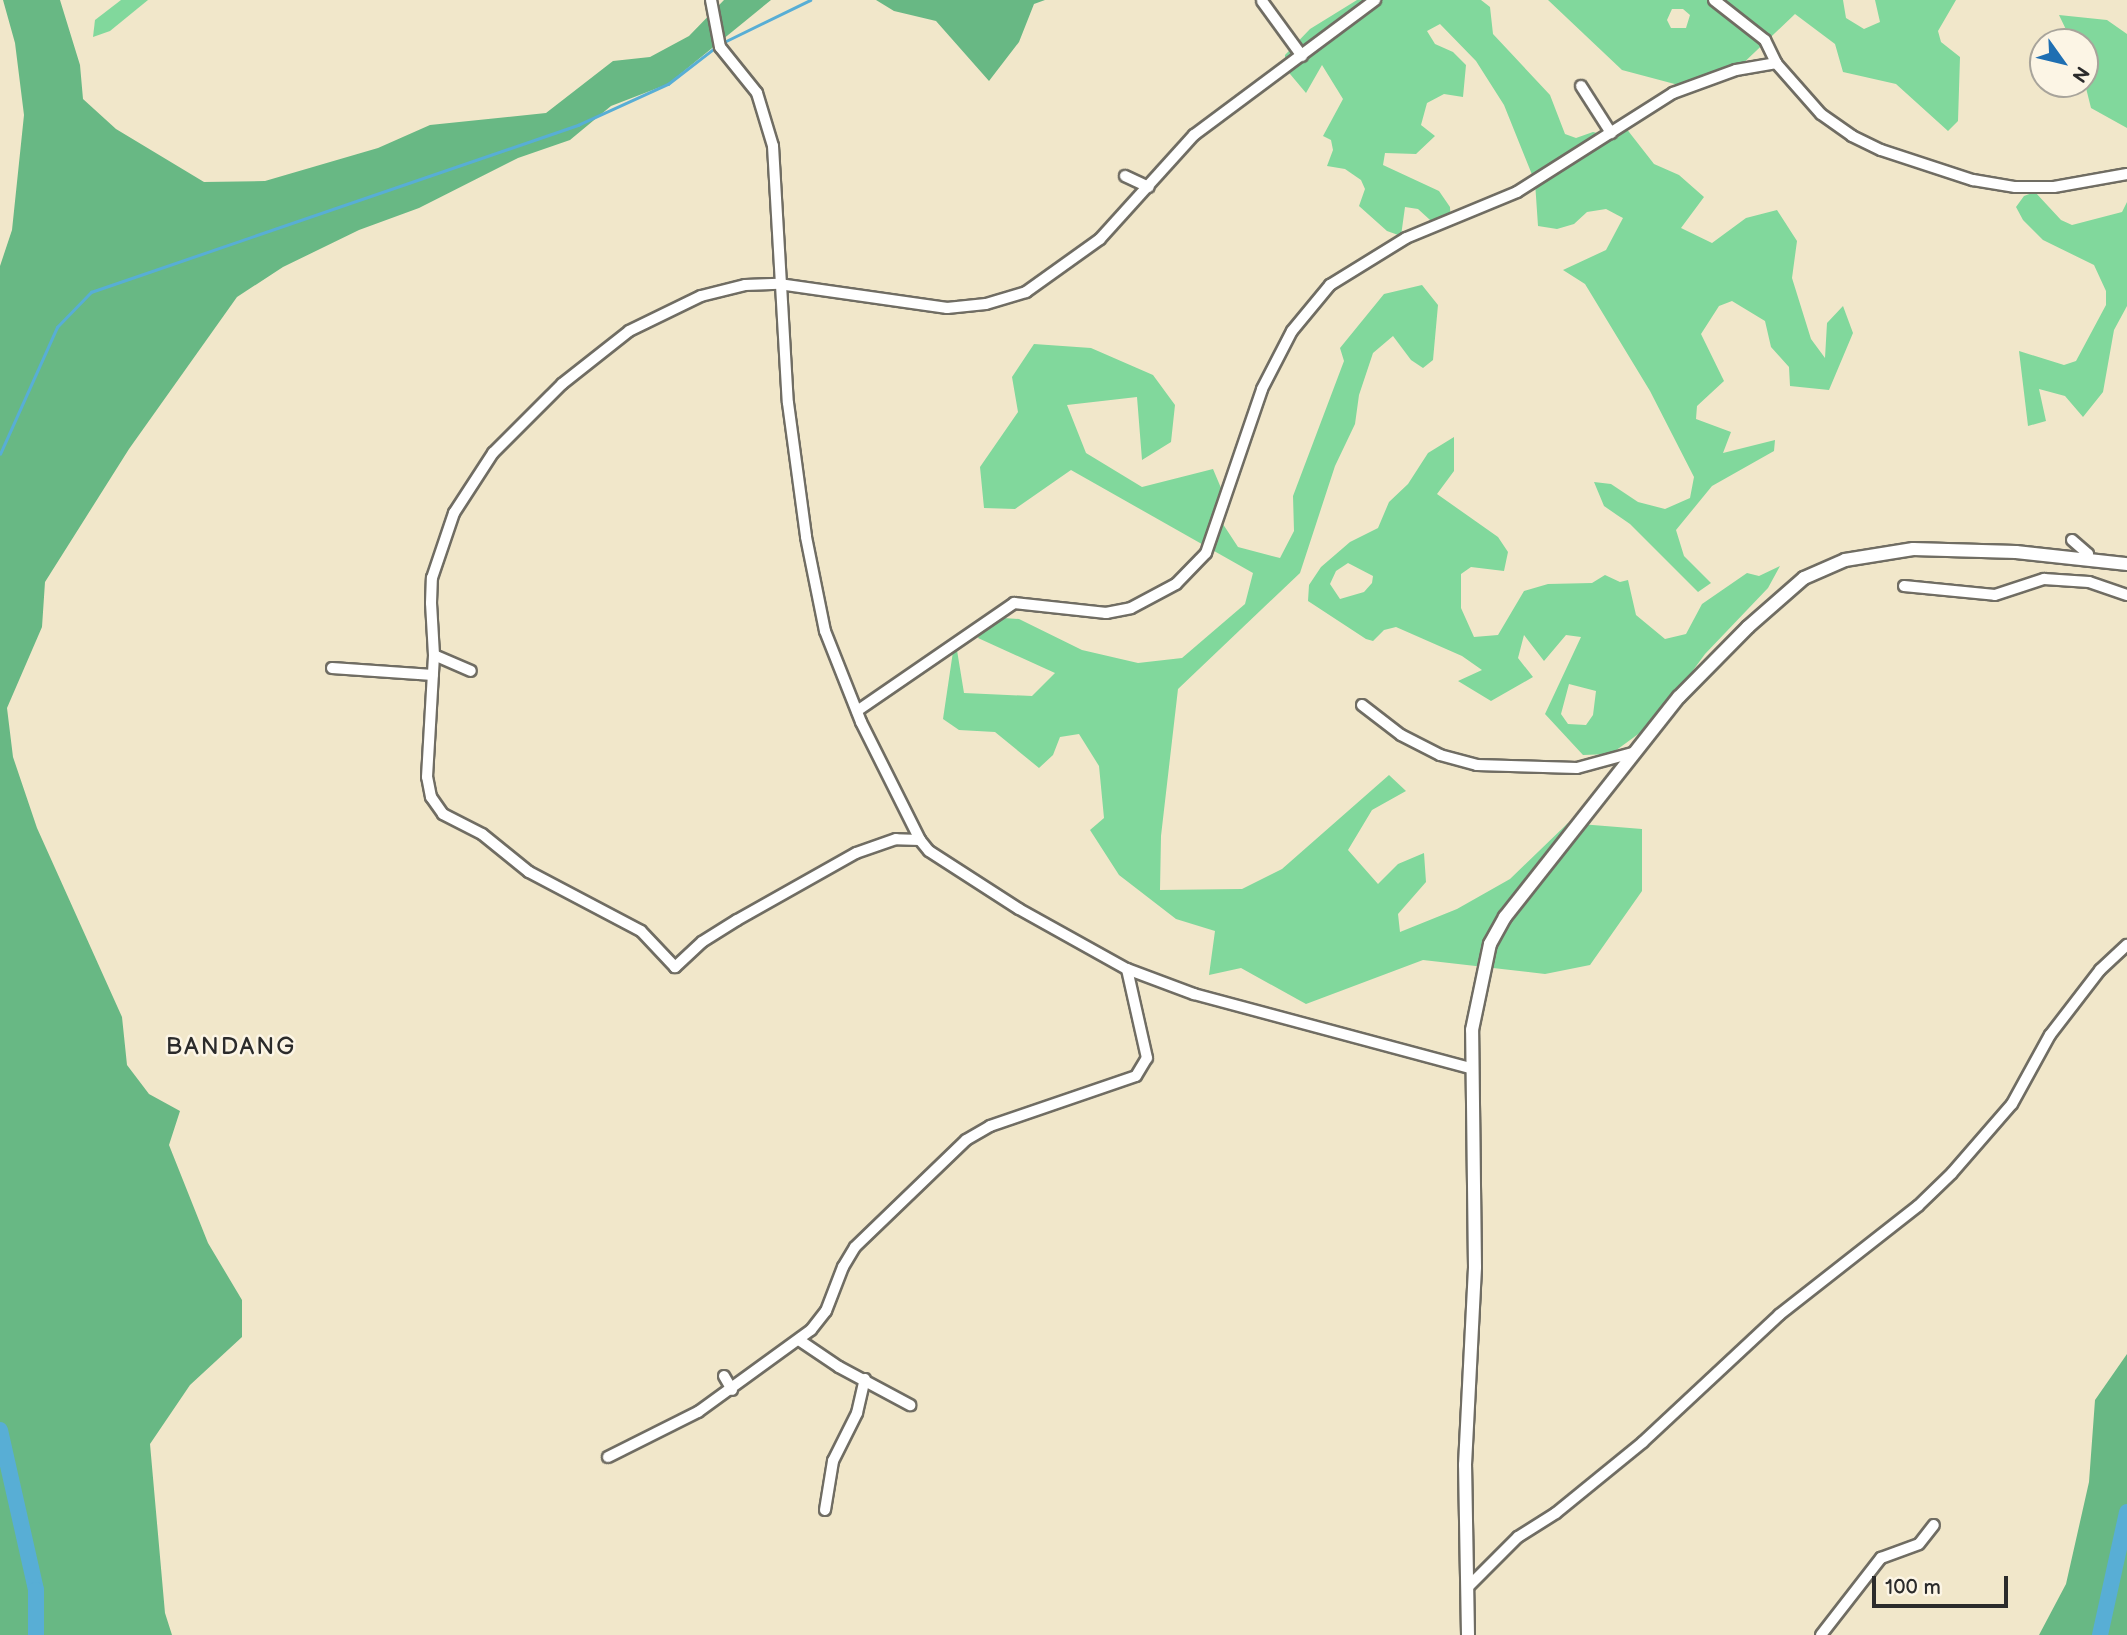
<!DOCTYPE html>
<html>
<head>
<meta charset="utf-8">
<style>
  body { margin:0 }
  #map { position:relative; width:2127px; height:1635px; overflow:hidden; background:#f1e7ca; font-family:"Balsamiq Sans",sans-serif }
  div>[style] { position:absolute }
  [style*='--x'] { left:calc(var(--x)*1px); top:calc(var(--y)*1px); width:calc(var(--w)*1px); rotate:calc(var(--a)*1deg) }
  .green>* { inset:0; background:#81d89c }
  .forest>* { inset:0; background:#68b884 }
  .stream>* { height:2.5px; margin:-1.25px; padding:0 1.25px; transform-origin:1.25px; border-radius:1.25px; background:#58aed5 }
  .river>* { height:16px; margin:-8px; padding:0 8px; transform-origin:8px; border-radius:8px; background:#58aed5 }
  .roads { filter:drop-shadow(2px 0 #706d63) drop-shadow(-2px 0 #706d63) drop-shadow(0 2px #706d63) drop-shadow(0 -2px #706d63) }
  .minor>* { height:10px; margin:-5px; padding:0 5px; transform-origin:5px; border-radius:5px; background:#fff }
  .major>* { height:12px; margin:-6px; padding:0 6px; transform-origin:6px; border-radius:6px; background:#fff }
  span { translate:-50% -50%; white-space:nowrap; text-align:center; line-height:1.15; -webkit-text-stroke:5px #fcf5e5; paint-order:stroke }
  .quarter-label { font-size:24px; color:#2b2b2b; letter-spacing:2px }
  .north { position:absolute; left:2029px; top:28px; width:70px; height:70px; box-sizing:border-box; background:#fcf5e5; border:2px solid #a8a49b; border-radius:50%; rotate:124deg; font-size:19px; font-weight:700; line-height:28px; text-align:center; color:#2b2b2b }
  .north::after { content:''; display:block; margin:auto; width:24px; height:32px; background:#1f6fb2; clip-path:polygon(50% 0,100% 100%,50% 72%,0 100%) }
  .scale { position:absolute; left:1872px; top:1576px; width:136px; height:32px; box-sizing:border-box; border:4px solid #2b2b2b; border-top:0; padding-left:9px; font-size:21px; line-height:24px; white-space:nowrap; color:#2b2b2b; -webkit-text-stroke:5px #fcf5e5; paint-order:stroke }
</style>
</head>
<body>
<div id="map">
  <div class="green">
    <i style="clip-path:polygon(121px 0,148px 0,110px 31px,93px 37px,95px 20px)"></i>
    <i style="clip-path:polygon(1357px 0,1481px 0,1490px 7px,1493px 34px,1550px 95px,1565px 134px,1576px 138px,1593px 132px,1606px 135px,1622px 123px,1654px 164px,1679px 175px,1704px 197px,1681px 228px,1712px 243px,1746px 218px,1777px 210px,1797px 241px,1792px 278px,1811px 339px,1825px 358px,1827px 323px,1843px 306px,1853px 333px,1829px 390px,1790px 386px,1789px 367px,1771px 347px,1765px 321px,1732px 301px,1719px 306px,1701px 334px,1724px 381px,1697px 406px,1696px 419px,1731px 432px,1723px 453px,1775px 440px,1774px 451px,1712px 486px,1676px 530px,1684px 556px,1711px 583px,1698px 592px,1630px 524px,1604px 506px,1594px 482px,1611px 484px,1638px 502px,1665px 509px,1690px 498px,1694px 477px,1650px 391px,1585px 284px,1563px 270px,1606px 250px,1623px 218px,1606px 209px,1587px 212px,1574px 224px,1557px 229px,1538px 226px,1535px 182px,1504px 105px,1476px 61px,1440px 24px,1427px 31px,1435px 44px,1453px 52px,1466px 65px,1463px 97px,1444px 94px,1427px 103px,1421px 125px,1435px 136px,1416px 154px,1385px 153px,1383px 165px,1439px 191px,1450px 207px,1451px 226px,1441px 230px,1418px 209px,1405px 207px,1401px 236px,1387px 231px,1359px 206px,1365px 189px,1361px 180px,1345px 169px,1327px 166px,1333px 150px,1331px 140px,1323px 136px,1343px 99px,1322px 65px,1306px 93px,1285px 68px,1285px 55px,1310px 29px)"></i>
    <i style="clip-path:polygon(evenodd,1548px 0,1843px 0,1846px 18px,1864px 29px,1880px 22px,1875px 0,1956px 0,1938px 31px,1941px 42px,1960px 57px,1958px 121px,1948px 131px,1896px 84px,1843px 72px,1835px 44px,1795px 14px,1736px 70px,1686px 87px,1622px 70px,1548px 0,1672px 9px,1683px 9px,1690px 15px,1686px 28px,1671px 28px,1667px 20px,1672px 9px)"></i>
    <i style="clip-path:polygon(2059px 15px,2107px 20px,2127px 34px,2127px 128px,2091px 108px,2085px 84px,2085px 42px,2072px 42px)"></i>
    <i style="clip-path:polygon(2035px 192px,2061px 220px,2072px 225px,2122px 212px,2127px 202px,2127px 306px,2114px 330px,2103px 392px,2083px 417px,2065px 396px,2039px 389px,2046px 421px,2028px 426px,2019px 351px,2064px 365px,2076px 361px,2106px 305px,2106px 291px,2094px 265px,2043px 240px,2023px 220px,2016px 207px,2024px 196px)"></i>
    <i style="clip-path:polygon(1422px 285px,1438px 305px,1433px 360px,1423px 368px,1411px 360px,1393px 336px,1373px 353px,1359px 395px,1355px 424px,1335px 466px,1300px 573px,1178px 689px,1161px 836px,1160px 890px,1242px 889px,1282px 869px,1389px 775px,1406px 791px,1372px 810px,1348px 850px,1378px 884px,1398px 864px,1424px 853px,1426px 882px,1398px 914px,1400px 932px,1457px 909px,1510px 879px,1568px 823px,1642px 829px,1642px 891px,1590px 965px,1545px 974px,1423px 960px,1306px 1004px,1241px 968px,1209px 975px,1215px 931px,1176px 919px,1119px 875px,1090px 830px,1104px 818px,1099px 766px,1079px 734px,1060px 737px,1053px 755px,1039px 768px,995px 732px,959px 730px,943px 719px,955px 638px,964px 693px,1032px 696px,1055px 673px,978px 638px,989px 617px,1019px 619px,1082px 650px,1138px 663px,1182px 658px,1245px 604px,1253px 573px,1071px 470px,1015px 509px,984px 508px,980px 467px,1018px 412px,1012px 377px,1034px 344px,1091px 348px,1153px 375px,1175px 405px,1171px 442px,1142px 460px,1137px 397px,1067px 405px,1086px 453px,1142px 487px,1213px 469px,1221px 488px,1215px 512px,1238px 547px,1280px 558px,1294px 531px,1293px 496px,1344px 361px,1340px 348px,1384px 294px)"></i>
    <i style="clip-path:polygon(evenodd,1454px 437px,1454px 471px,1437px 494px,1498px 537px,1508px 552px,1504px 571px,1471px 567px,1461px 574px,1461px 608px,1474px 637px,1498px 635px,1524px 591px,1548px 584px,1592px 583px,1605px 575px,1620px 582px,1628px 580px,1636px 615px,1665px 639px,1686px 634px,1702px 604px,1747px 573px,1759px 576px,1780px 566px,1768px 588px,1705px 654px,1656px 721px,1611px 754px,1583px 755px,1545px 714px,1581px 637px,1566px 635px,1544px 661px,1524px 635px,1518px 658px,1533px 677px,1491px 701px,1458px 681px,1482px 670px,1462px 656px,1396px 627px,1384px 630px,1373px 641px,1366px 639px,1308px 601px,1309px 585px,1321px 567px,1350px 542px,1378px 528px,1389px 502px,1408px 484px,1428px 453px,1454px 437px,1348px 563px,1373px 576px,1372px 583px,1364px 592px,1340px 599px,1330px 584px,1336px 571px,1348px 563px,1454px 437px,1569px 684px,1596px 691px,1593px 715px,1586px 725px,1568px 724px,1561px 714px,1569px 684px)"></i>
  </div>
  <div class="forest">
    <i style="clip-path:polygon(3px 0,60px 0,80px 65px,83px 99px,116px 129px,204px 182px,265px 181px,378px 148px,430px 125px,546px 113px,613px 61px,650px 57px,689px 36px,724px 0,771px 0,668px 84px,611px 106px,570px 140px,518px 158px,419px 208px,359px 230px,283px 267px,237px 297px,129px 449px,45px 582px,42px 627px,7px 708px,13px 757px,37px 828px,122px 1017px,127px 1065px,149px 1094px,180px 1111px,169px 1145px,208px 1243px,242px 1300px,242px 1337px,190px 1385px,150px 1444px,165px 1613px,172px 1635px,0 1635px,0 266px,12px 230px,24px 115px,15px 43px)"></i>
    <i style="clip-path:polygon(876px 0,1045px 0,1034px 4px,1019px 42px,989px 81px,936px 21px,894px 11px)"></i>
    <i style="clip-path:polygon(2127px 1354px,2127px 1635px,2039px 1635px,2066px 1584px,2089px 1482px,2095px 1400px)"></i>
  </div>
  <div class="stream">
    <i style="--x:722;--y:43;--w:98;--a:-26"></i>
    <i style="--x:0;--y:454;--w:139;--a:-65.8"></i>
    <i style="--x:57;--y:327;--w:49;--a:-45.8"></i>
    <i style="--x:91;--y:292;--w:515;--a:-18.93"></i>
    <i style="--x:578;--y:125;--w:99;--a:-24.5"></i>
    <i style="--x:668;--y:84;--w:61;--a:-37.6"></i>
  </div>
  <div class="river">
    <i style="--x:0;--y:1430;--w:164;--a:77.3"></i>
    <i style="--x:36;--y:1590;--w:45;--a:90"></i>
    <i style="--x:2100;--y:1635;--w:126;--a:-77.6"></i>
  </div>
  <div class="roads">
    <div class="minor">
      <i style="--x:711;--y:0;--w:48;--a:79.2"></i>
      <i style="--x:720;--y:47;--w:59;--a:51.2"></i>
      <i style="--x:757;--y:93;--w:55;--a:73.2"></i>
      <i style="--x:773;--y:146;--w:257;--a:86.7"></i>
      <i style="--x:788;--y:403;--w:135;--a:82.3"></i>
      <i style="--x:806;--y:537;--w:96;--a:78.6"></i>
      <i style="--x:825;--y:631;--w:98;--a:68.4"></i>
      <i style="--x:861;--y:722;--w:132;--a:63.4"></i>
      <i style="--x:920;--y:840;--w:14;--a:51"></i>
      <i style="--x:929;--y:851;--w:107;--a:32.8"></i>
      <i style="--x:1019;--y:909;--w:124;--a:29.1"></i>
      <i style="--x:1127;--y:969;--w:72;--a:20.5"></i>
      <i style="--x:1194;--y:994;--w:286;--a:15"></i>
      <i style="--x:1714;--y:0;--w:65;--a:38.1"></i>
      <i style="--x:1765;--y:40;--w:25;--a:64"></i>
      <i style="--x:1776;--y:63;--w:68;--a:48.6"></i>
      <i style="--x:1821;--y:114;--w:38;--a:35"></i>
      <i style="--x:1852;--y:136;--w:32;--a:26"></i>
      <i style="--x:1881;--y:150;--w:97;--a:18.1"></i>
      <i style="--x:1973;--y:180;--w:43;--a:9.5"></i>
      <i style="--x:2015;--y:187;--w:39;--a:0"></i>
      <i style="--x:2054;--y:187;--w:74;--a:-10.1"></i>
      <i style="--x:1262;--y:1;--w:68;--a:54"></i>
      <i style="--x:1581;--y:86;--w:56;--a:57.4"></i>
      <i style="--x:1125;--y:176;--w:26;--a:25"></i>
      <i style="--x:2072;--y:540;--w:21;--a:41"></i>
      <i style="--x:2088;--y:554;--w:6;--a:108"></i>
      <i style="--x:1904;--y:586;--w:91;--a:5.6"></i>
      <i style="--x:1995;--y:595;--w:52;--a:-18.1"></i>
      <i style="--x:2044;--y:579;--w:45;--a:3.8"></i>
      <i style="--x:2089;--y:582;--w:40;--a:18.9"></i>
      <i style="--x:434;--y:655;--w:40;--a:23.4"></i>
      <i style="--x:332;--y:668;--w:101;--a:4"></i>
      <i style="--x:1362;--y:705;--w:49;--a:37.6"></i>
      <i style="--x:1401;--y:735;--w:44;--a:27.1"></i>
      <i style="--x:1440;--y:755;--w:38;--a:15"></i>
      <i style="--x:1477;--y:765;--w:100;--a:1.7"></i>
      <i style="--x:1577;--y:768;--w:61;--a:-15.2"></i>
      <i style="--x:857;--y:711;--w:191;--a:-34.5"></i>
      <i style="--x:1014;--y:603;--w:93;--a:6.2"></i>
      <i style="--x:1106;--y:613;--w:25;--a:-11"></i>
      <i style="--x:1131;--y:608;--w:51;--a:-28.1"></i>
      <i style="--x:1176;--y:584;--w:43;--a:-45.9"></i>
      <i style="--x:1206;--y:553;--w:173;--a:-71.1"></i>
      <i style="--x:1262;--y:389;--w:65;--a:-62.7"></i>
      <i style="--x:1292;--y:331;--w:60;--a:-50.4"></i>
      <i style="--x:1330;--y:285;--w:89;--a:-31.7"></i>
      <i style="--x:1406;--y:238;--w:120;--a:-22.5"></i>
      <i style="--x:1517;--y:192;--w:185;--a:-32.4"></i>
      <i style="--x:1673;--y:93;--w:67;--a:-20.1"></i>
      <i style="--x:1736;--y:70;--w:41;--a:-9.9"></i>
      <i style="--x:920;--y:840;--w:24;--a:-178"></i>
      <i style="--x:896;--y:839;--w:42;--a:160.7"></i>
      <i style="--x:856;--y:853;--w:137;--a:150.6"></i>
      <i style="--x:737;--y:920;--w:41;--a:147.8"></i>
      <i style="--x:702;--y:942;--w:37;--a:137"></i>
      <i style="--x:675;--y:967;--w:50;--a:-133.4"></i>
      <i style="--x:641;--y:931;--w:127;--a:-152.2"></i>
      <i style="--x:529;--y:872;--w:60;--a:-141"></i>
      <i style="--x:482;--y:834;--w:44;--a:-152.9"></i>
      <i style="--x:443;--y:814;--w:21;--a:-125"></i>
      <i style="--x:431;--y:797;--w:20;--a:-101"></i>
      <i style="--x:427;--y:777;--w:122;--a:-86.7"></i>
      <i style="--x:434;--y:655;--w:52;--a:-93.3"></i>
      <i style="--x:431;--y:603;--w:25;--a:-88"></i>
      <i style="--x:432;--y:578;--w:69;--a:-71.3"></i>
      <i style="--x:454;--y:513;--w:72;--a:-57"></i>
      <i style="--x:493;--y:453;--w:98;--a:-45"></i>
      <i style="--x:562;--y:384;--w:85;--a:-38.3"></i>
      <i style="--x:629;--y:331;--w:80;--a:-25.9"></i>
      <i style="--x:701;--y:296;--w:45;--a:-14"></i>
      <i style="--x:745;--y:285;--w:34;--a:-2"></i>
      <i style="--x:779;--y:284;--w:170;--a:8.1"></i>
      <i style="--x:947;--y:308;--w:39;--a:-6"></i>
      <i style="--x:986;--y:304;--w:42;--a:-16.7"></i>
      <i style="--x:1026;--y:292;--w:91;--a:-35.6"></i>
      <i style="--x:1100;--y:239;--w:140;--a:-47.9"></i>
      <i style="--x:1194;--y:135;--w:226;--a:-36.7"></i>
      <i style="--x:799;--y:1340;--w:48;--a:34"></i>
      <i style="--x:839;--y:1367;--w:81;--a:28.2"></i>
      <i style="--x:724;--y:1376;--w:16;--a:60"></i>
      <i style="--x:608;--y:1457;--w:101;--a:-26.6"></i>
      <i style="--x:698;--y:1412;--w:140;--a:-36"></i>
      <i style="--x:811;--y:1330;--w:24;--a:-52"></i>
      <i style="--x:826;--y:1311;--w:47;--a:-68.9"></i>
      <i style="--x:843;--y:1267;--w:23;--a:-59"></i>
      <i style="--x:855;--y:1247;--w:154;--a:-43.9"></i>
      <i style="--x:966;--y:1140;--w:28;--a:-30"></i>
      <i style="--x:990;--y:1126;--w:154;--a:-18.9"></i>
      <i style="--x:1136;--y:1076;--w:21;--a:-59"></i>
      <i style="--x:1147;--y:1058;--w:91;--a:-102.7"></i>
      <i style="--x:825;--y:1510;--w:50;--a:-80.7"></i>
      <i style="--x:833;--y:1461;--w:54;--a:-63.4"></i>
      <i style="--x:857;--y:1413;--w:35;--a:-77"></i>
      <i style="--x:1467;--y:1588;--w:72;--a:-45"></i>
      <i style="--x:1518;--y:1537;--w:45;--a:-32.3"></i>
      <i style="--x:1556;--y:1513;--w:112;--a:-39.2"></i>
      <i style="--x:1643;--y:1442;--w:186;--a:-43"></i>
      <i style="--x:1779;--y:1315;--w:177;--a:-38.1"></i>
      <i style="--x:1918;--y:1206;--w:47;--a:-44.1"></i>
      <i style="--x:1952;--y:1173;--w:91;--a:-49"></i>
      <i style="--x:2012;--y:1104;--w:79;--a:-61.2"></i>
      <i style="--x:2050;--y:1035;--w:82;--a:-52.4"></i>
      <i style="--x:2100;--y:970;--w:37;--a:-43"></i>
      <i style="--x:1821;--y:1635;--w:98;--a:-52.1"></i>
      <i style="--x:1881;--y:1558;--w:40;--a:-20.2"></i>
      <i style="--x:1919;--y:1544;--w:24;--a:-52"></i>
    </div>
    <div class="major">
      <i style="--x:1468;--y:1635;--w:170;--a:-91"></i>
      <i style="--x:1465;--y:1465;--w:198;--a:-87.1"></i>
      <i style="--x:1475;--y:1267;--w:237;--a:-90.7"></i>
      <i style="--x:1472;--y:1030;--w:88;--a:-78.2"></i>
      <i style="--x:1490;--y:944;--w:31;--a:-61"></i>
      <i style="--x:1505;--y:917;--w:280;--a:-51.7"></i>
      <i style="--x:1679;--y:697;--w:98;--a:-45.4"></i>
      <i style="--x:1748;--y:627;--w:74;--a:-41.2"></i>
      <i style="--x:1804;--y:578;--w:45;--a:-23.7"></i>
      <i style="--x:1845;--y:560;--w:69;--a:-9.2"></i>
      <i style="--x:1913;--y:549;--w:103;--a:1.7"></i>
      <i style="--x:2016;--y:552;--w:112;--a:6.2"></i>
    </div>
  </div>
  <div class="quarter-label">
    <span style="left:231px;top:1047px">BANDANG</span>
  </div>
  <div class="north">N</div>
  <div class="scale">100 m</div>
</div>
</body>
</html>
